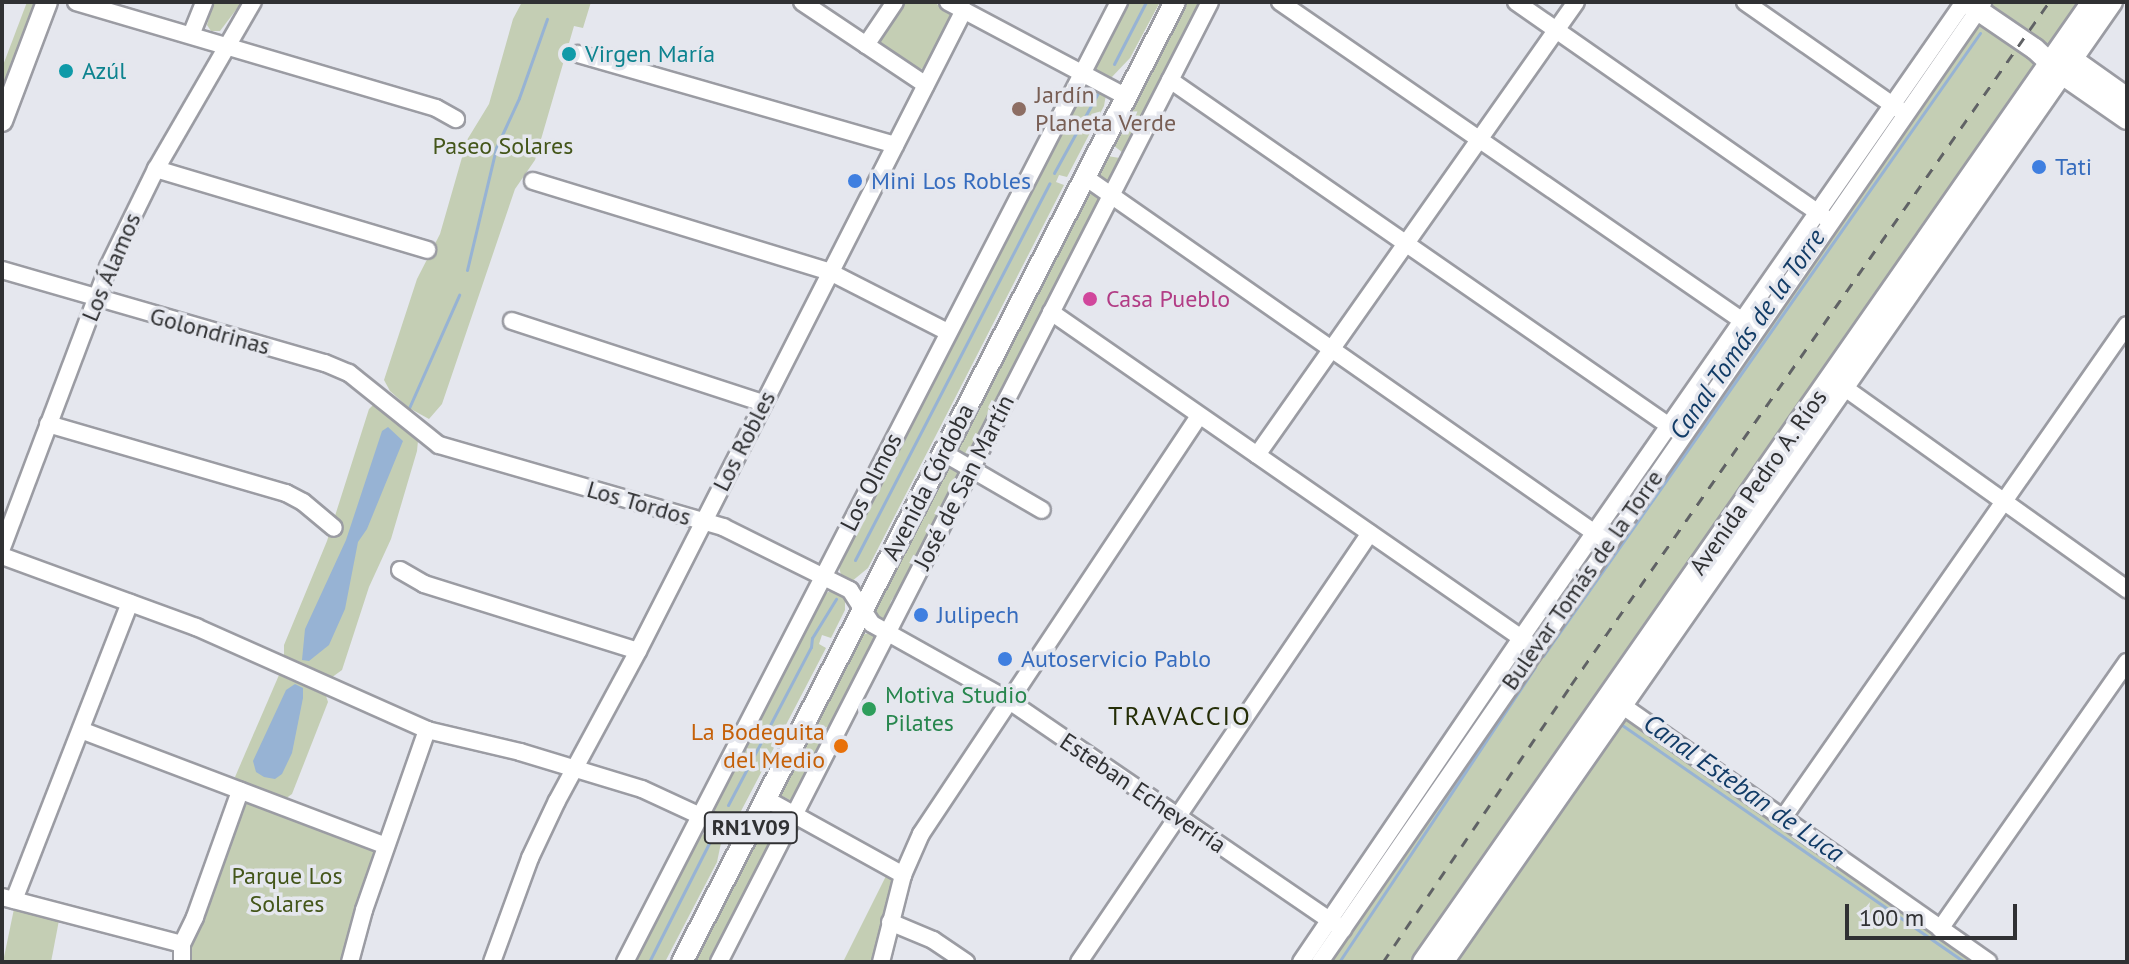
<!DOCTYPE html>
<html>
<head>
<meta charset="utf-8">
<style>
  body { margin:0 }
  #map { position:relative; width:2129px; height:964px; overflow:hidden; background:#e5e7ee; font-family:"PT Sans",sans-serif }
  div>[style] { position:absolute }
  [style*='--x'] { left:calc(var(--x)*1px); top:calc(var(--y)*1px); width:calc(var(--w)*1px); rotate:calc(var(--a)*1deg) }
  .green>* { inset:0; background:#c4ceb4 }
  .water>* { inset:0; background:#97b3d4 }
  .stream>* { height:3px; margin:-1.5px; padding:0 1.5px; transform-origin:1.5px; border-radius:1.5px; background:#97b3d4 }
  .roads { filter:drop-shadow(2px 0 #9b9ca3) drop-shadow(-2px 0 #9b9ca3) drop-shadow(0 2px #9b9ca3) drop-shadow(0 -2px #9b9ca3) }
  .minor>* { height:16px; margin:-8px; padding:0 8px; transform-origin:8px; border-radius:8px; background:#fff }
  .major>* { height:20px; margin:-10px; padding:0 10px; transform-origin:10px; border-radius:10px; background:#fff }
  .rail>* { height:3px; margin-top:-1.5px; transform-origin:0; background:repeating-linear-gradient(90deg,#606265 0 10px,transparent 0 20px) }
  .dots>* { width:22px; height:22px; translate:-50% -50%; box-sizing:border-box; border:4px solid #e5e7ee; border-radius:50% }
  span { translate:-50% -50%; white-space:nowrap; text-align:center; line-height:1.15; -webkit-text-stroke:7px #e5e7ee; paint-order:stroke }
  .shield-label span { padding:2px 6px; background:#e5e7ee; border:2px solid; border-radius:6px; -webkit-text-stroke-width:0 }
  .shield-label { font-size:22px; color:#303133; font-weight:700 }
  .culture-label { font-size:24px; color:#0d838f }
  .left { translate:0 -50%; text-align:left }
  .education-label { font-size:24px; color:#785e54 }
  .park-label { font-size:24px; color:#44561a }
  .shop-label { font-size:24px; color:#366cbe }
  .street-label { font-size:24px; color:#303133 }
  .hotel-label { font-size:24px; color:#b23c85 }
  .leisure-label { font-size:24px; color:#27864d }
  .food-label { font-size:24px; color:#c56008 }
  .right { translate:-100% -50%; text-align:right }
  .water-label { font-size:26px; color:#123c67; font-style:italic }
  .neighbourhood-label { font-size:26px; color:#252e07; letter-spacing:2px }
  .frame { position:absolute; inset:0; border:4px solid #303133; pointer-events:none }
  .scale { position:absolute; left:1845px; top:904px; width:172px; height:36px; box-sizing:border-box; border:4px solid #303133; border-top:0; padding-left:10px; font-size:24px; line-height:28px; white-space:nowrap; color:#303133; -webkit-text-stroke:6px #e5e7ee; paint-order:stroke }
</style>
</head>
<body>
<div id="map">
  <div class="green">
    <i style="clip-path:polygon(27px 2px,39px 2px,2px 99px,2px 68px)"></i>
    <i style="clip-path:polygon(213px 2px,242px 2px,220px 31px,211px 31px,207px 25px)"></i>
    <i style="clip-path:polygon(522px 2px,591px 2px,583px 28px,574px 26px,535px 160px,515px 189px,442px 404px,429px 419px,409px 408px,390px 391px,384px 380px,417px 279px,440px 234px,467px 140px,489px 104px,513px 19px)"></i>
    <i style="clip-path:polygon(901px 2px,934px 2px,952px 15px,953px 20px,925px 69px,912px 68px,877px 45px,877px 37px)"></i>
    <i style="clip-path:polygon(1126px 2px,1160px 2px,1130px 58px,1110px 79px,1097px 71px,1095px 63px)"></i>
    <i style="clip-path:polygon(1187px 2px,1204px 2px,1110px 181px,1104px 182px,1100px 177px,1107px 156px,1120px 158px,1122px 152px,1114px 146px)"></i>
    <i style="clip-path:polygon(1983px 2px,2112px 2px,1622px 705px,1988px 962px,1320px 962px)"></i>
    <i style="clip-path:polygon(1093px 88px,1106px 95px,1104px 106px,1067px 177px,1059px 175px,1056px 182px,1064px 185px,975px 359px,868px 568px,851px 582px,842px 579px,838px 563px,1075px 99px,1085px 89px)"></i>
    <i style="clip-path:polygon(1092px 193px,1099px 198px,1099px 207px,969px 457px,964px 459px,955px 450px,1087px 196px)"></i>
    <i style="clip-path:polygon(374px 404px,418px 441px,417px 451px,391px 539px,369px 587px,342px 670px,331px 678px,284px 657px,284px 645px,327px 541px,369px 409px)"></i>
    <i style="clip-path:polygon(949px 464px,963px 472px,910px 575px,891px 601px,885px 622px,874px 617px,875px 608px)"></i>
    <i style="clip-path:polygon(834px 590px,845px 597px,845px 610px,831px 638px,822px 635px,819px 644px,826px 648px,740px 813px,728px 823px,717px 819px,712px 809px,820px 595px)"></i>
    <i style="clip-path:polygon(872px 633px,876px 639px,834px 723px,825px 728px,819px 752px,801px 787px,792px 801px,780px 795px,858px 643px,864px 634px)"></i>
    <i style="clip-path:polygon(279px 675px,326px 696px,328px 702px,292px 794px,285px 799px,238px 782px,235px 777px)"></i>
    <i style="clip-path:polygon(245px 799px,375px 850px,343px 962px,187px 962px,188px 943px)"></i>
    <i style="clip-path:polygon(770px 821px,776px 821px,778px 828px,711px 962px,693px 962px,762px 829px)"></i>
    <i style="clip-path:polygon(709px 831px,721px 843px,717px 862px,665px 962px,633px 962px,699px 837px)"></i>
    <i style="clip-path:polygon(887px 874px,893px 878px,874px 962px,843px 962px)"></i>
    <i style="clip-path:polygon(15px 904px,60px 915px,51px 962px,3px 962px)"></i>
  </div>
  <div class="water">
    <i style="clip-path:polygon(388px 427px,403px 441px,367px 529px,358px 542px,345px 609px,329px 645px,309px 661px,302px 660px,305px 629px,346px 540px,382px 431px)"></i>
    <i style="clip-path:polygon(295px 684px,303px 688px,303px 698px,292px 753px,282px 774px,275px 779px,264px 777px,256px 772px,253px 761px,286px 690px)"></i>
  </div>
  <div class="stream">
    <i style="--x:2063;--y:25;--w:28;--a:-55"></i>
    <i style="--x:1114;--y:64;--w:70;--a:-62.7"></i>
    <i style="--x:1054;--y:173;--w:91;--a:-61.2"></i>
    <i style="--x:467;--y:270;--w:125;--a:-76.6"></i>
    <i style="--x:496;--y:148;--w:55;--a:-65.3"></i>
    <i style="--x:519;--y:98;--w:84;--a:-70.5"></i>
    <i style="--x:409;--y:408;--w:124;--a:-66.1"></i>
    <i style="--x:1695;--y:554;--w:584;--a:-55.25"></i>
    <i style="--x:855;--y:560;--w:424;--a:-62.7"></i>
    <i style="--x:1543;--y:656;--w:761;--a:-54.95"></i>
    <i style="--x:1622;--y:725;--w:416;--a:34.7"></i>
    <i style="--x:728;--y:805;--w:178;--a:-62.3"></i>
    <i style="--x:811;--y:647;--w:9;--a:-84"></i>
    <i style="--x:812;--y:638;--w:46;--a:-58.4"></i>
    <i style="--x:649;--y:962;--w:133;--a:-63.2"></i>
    <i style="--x:1339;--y:962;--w:354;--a:-56.4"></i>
  </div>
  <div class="roads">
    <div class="minor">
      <i style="--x:76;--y:2;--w:375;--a:16.4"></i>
      <i style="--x:436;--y:108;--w:23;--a:29"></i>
      <i style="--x:802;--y:2;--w:149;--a:33.8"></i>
      <i style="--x:948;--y:2;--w:203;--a:28"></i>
      <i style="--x:1280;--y:2;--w:571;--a:34.58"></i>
      <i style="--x:1516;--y:2;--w:378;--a:34.9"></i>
      <i style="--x:1745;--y:2;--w:190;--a:34.9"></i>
      <i style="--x:191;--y:35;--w:35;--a:-68"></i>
      <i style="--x:866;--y:45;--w:52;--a:-56"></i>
      <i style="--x:578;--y:54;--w:330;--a:16"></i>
      <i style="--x:1170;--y:80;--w:618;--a:34.72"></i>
      <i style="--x:156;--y:169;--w:283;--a:16.6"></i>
      <i style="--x:1085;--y:177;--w:631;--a:34.93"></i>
      <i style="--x:533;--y:181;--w:311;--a:17"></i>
      <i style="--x:830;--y:272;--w:132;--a:27"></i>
      <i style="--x:2;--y:270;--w:336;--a:16.1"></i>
      <i style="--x:325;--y:363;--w:26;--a:23"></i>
      <i style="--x:349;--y:373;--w:115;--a:38.7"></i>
      <i style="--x:439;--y:445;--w:296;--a:16.1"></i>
      <i style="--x:723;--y:527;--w:142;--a:26.4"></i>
      <i style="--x:850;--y:590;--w:40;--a:57.1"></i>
      <i style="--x:872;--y:624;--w:156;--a:29.2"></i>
      <i style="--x:1008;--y:700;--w:406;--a:34.4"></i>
      <i style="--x:1051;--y:312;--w:579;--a:34.73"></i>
      <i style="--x:512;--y:321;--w:264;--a:18.1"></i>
      <i style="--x:1835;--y:381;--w:359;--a:35.5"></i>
      <i style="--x:48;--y:424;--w:248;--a:16.2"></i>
      <i style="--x:286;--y:493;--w:19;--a:28"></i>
      <i style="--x:303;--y:502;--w:40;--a:40"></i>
      <i style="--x:944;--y:453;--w:113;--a:30.2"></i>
      <i style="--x:1257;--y:455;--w:554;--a:-54.85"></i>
      <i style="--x:2;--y:548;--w:300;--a:-69.3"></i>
      <i style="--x:108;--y:267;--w:109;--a:-63.9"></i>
      <i style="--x:156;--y:169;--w:193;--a:-59.9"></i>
      <i style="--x:2;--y:556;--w:207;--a:20.1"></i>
      <i style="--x:196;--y:627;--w:253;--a:24"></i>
      <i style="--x:427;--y:730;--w:96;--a:13.3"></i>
      <i style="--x:520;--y:752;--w:127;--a:16.9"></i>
      <i style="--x:642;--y:789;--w:115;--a:24.8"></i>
      <i style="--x:400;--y:570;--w:28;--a:30"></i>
      <i style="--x:424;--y:584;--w:224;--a:17.4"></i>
      <i style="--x:1613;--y:699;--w:458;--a:35"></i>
      <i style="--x:81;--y:730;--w:326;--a:20.8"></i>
      <i style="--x:766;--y:799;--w:157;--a:29"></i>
      <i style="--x:1783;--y:818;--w:601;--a:-55.09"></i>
      <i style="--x:2;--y:897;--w:186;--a:14.6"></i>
      <i style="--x:14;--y:900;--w:319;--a:-68.7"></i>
      <i style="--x:890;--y:922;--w:47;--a:22.7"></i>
      <i style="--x:933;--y:940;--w:40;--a:34"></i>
      <i style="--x:1940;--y:929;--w:326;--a:-55"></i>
      <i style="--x:182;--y:962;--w:18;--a:-90"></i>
      <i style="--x:182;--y:944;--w:30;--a:-64"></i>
      <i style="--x:195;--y:917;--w:134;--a:-70.3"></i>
      <i style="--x:350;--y:962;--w:54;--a:-74.9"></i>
      <i style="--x:364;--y:910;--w:191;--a:-70.7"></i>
      <i style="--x:492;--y:962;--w:111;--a:-69.9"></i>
      <i style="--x:530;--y:858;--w:63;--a:-64.7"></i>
      <i style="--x:557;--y:801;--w:170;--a:-61.6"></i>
      <i style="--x:638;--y:651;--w:719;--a:-63.04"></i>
      <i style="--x:625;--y:962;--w:1080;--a:-62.77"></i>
      <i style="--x:719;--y:962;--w:1078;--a:-62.91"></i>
      <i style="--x:881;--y:962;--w:90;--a:-75.8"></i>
      <i style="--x:903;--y:875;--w:45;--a:-66.3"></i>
      <i style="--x:921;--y:834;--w:502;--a:-56.37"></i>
      <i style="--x:1079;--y:962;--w:518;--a:-55.85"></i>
      <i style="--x:1301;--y:962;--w:392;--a:-55.8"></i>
      <i style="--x:1521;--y:638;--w:775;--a:-55.14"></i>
      <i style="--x:1320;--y:962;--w:1166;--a:-55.34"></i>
    </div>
    <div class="major">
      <i style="--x:1966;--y:2;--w:83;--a:34.3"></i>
      <i style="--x:2035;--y:49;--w:37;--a:43"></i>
      <i style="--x:2062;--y:74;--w:79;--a:34.7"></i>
      <i style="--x:2062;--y:52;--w:80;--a:35.3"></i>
      <i style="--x:2;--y:121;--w:127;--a:-69.3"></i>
      <i style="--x:682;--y:962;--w:1079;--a:-62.82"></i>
      <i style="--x:1423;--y:962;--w:1170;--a:-55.13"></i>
      <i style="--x:1443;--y:962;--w:1170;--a:-55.13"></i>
    </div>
  </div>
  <div class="rail">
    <i style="--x:1383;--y:962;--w:335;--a:-55.8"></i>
    <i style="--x:1571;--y:685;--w:834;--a:-55.01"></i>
  </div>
  <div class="dots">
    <i style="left:569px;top:54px;background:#0f9aa8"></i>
    <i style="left:66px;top:71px;background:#0f9aa8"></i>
    <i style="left:1019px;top:109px;background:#8d6e63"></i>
    <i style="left:2039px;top:167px;background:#3f7fe0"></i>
    <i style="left:855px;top:181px;background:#3f7fe0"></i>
    <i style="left:1090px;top:299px;background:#d1479c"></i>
    <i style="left:921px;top:615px;background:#3f7fe0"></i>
    <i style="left:1005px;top:659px;background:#3f7fe0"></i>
    <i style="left:869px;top:709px;background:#2e9e5b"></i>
    <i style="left:841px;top:746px;background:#e8710a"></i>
  </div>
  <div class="shield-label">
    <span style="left:751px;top:828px">RN1V09</span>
  </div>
  <div class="culture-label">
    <span class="left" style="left:585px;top:54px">Virgen María</span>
    <span class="left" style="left:82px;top:71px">Azúl</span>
  </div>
  <div class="education-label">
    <span class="left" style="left:1035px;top:109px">Jardín<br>Planeta Verde</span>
  </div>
  <div class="park-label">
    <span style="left:503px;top:146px">Paseo Solares</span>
    <span style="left:287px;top:890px">Parque Los<br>Solares</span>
  </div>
  <div class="shop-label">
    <span class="left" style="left:2055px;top:167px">Tati</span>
    <span class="left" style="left:871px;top:181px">Mini Los Robles</span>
    <span class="left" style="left:937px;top:615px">Julipech</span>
    <span class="left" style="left:1021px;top:659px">Autoservicio Pablo</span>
  </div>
  <div class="street-label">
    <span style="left:111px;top:267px;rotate:-67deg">Los Álamos</span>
    <span style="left:210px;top:331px;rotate:15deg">Golondrinas</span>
    <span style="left:744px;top:441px;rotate:-63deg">Los Robles</span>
    <span style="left:871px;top:482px;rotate:-63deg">Los Olmos</span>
    <span style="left:928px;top:482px;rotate:-63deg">Avenida Córdoba</span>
    <span style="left:964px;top:482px;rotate:-63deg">José de San Martín</span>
    <span style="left:1758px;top:482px;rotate:-55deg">Avenida Pedro A. Ríos</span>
    <span style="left:639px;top:503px;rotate:16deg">Los Tordos</span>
    <span style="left:1582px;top:580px;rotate:-55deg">Bulevar Tomás de la Torre</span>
    <span style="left:1143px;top:793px;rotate:34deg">Esteban Echeverría</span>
  </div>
  <div class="hotel-label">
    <span class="left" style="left:1106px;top:299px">Casa Pueblo</span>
  </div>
  <div class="leisure-label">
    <span class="left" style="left:885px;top:709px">Motiva Studio<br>Pilates</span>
  </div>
  <div class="food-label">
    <span class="right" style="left:825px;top:746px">La Bodeguita<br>del Medio</span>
  </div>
  <div class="water-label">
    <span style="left:1747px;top:334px;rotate:-55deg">Canal Tomás de la Torre</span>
    <span style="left:1744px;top:788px;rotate:35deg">Canal Esteban de Luca</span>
  </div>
  <div class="neighbourhood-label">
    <span style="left:1180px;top:716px">TRAVACCIO</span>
  </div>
  <div class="frame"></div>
  <div class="scale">100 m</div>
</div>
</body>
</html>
